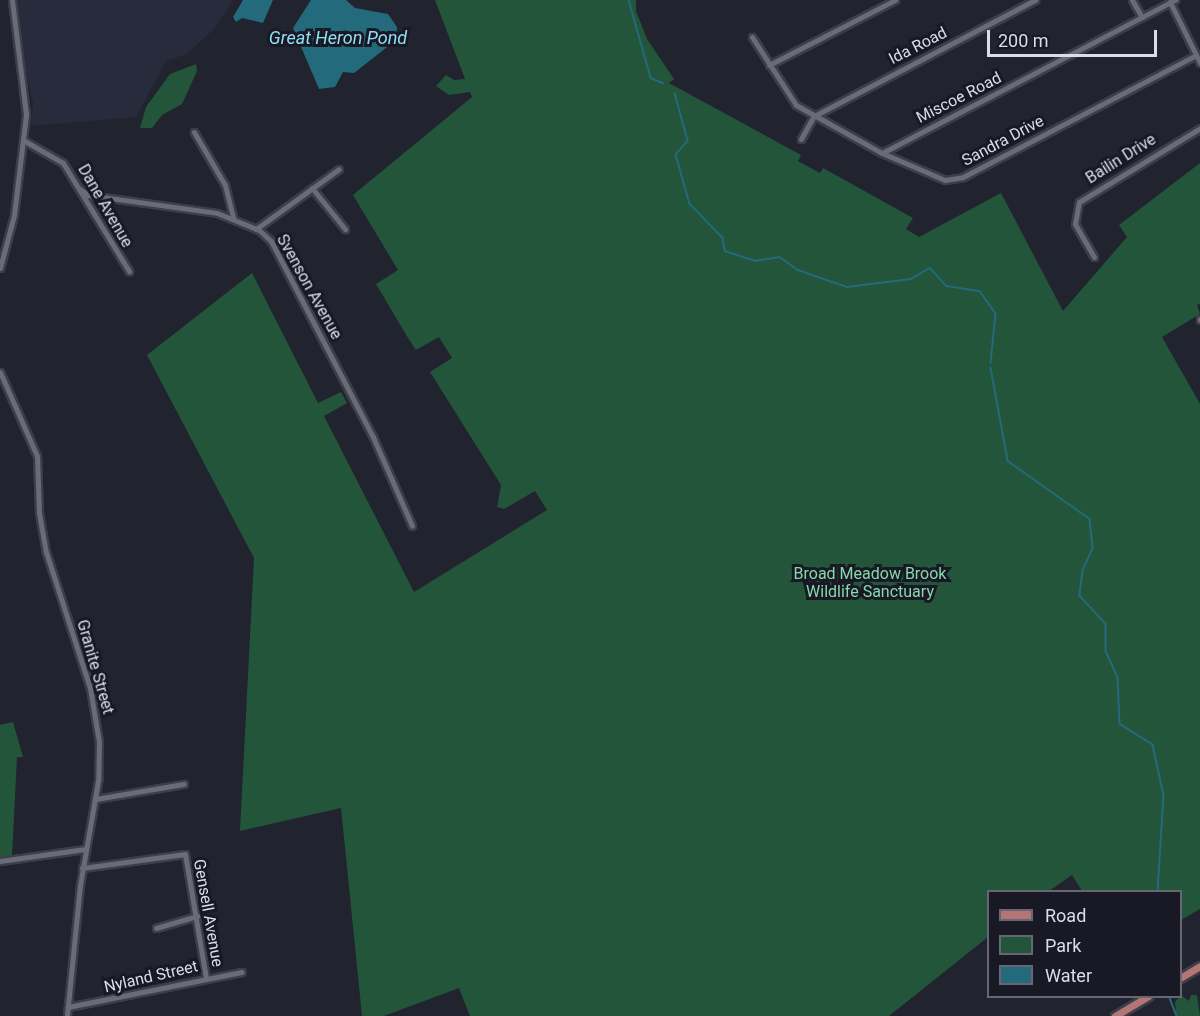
<!DOCTYPE html>
<html>
<head>
<meta charset="utf-8">
<style>
  body { margin:0 }
  #map { position:relative; width:1200px; height:1016px; overflow:hidden; background:#21232f; font-family:Roboto,sans-serif }
  div>[style] { position:absolute }
  [style*='--x'] { left:calc(var(--x)*1px); top:calc(var(--y)*1px); width:calc(var(--w)*1px); rotate:calc(var(--a)*1deg) }
  .built>* { inset:0; background:#282b3c }
  .green>* { inset:0; background:#22553a }
  .water>* { inset:0; background:#246a7d }
  .stream>* { height:1.5px; margin:-0.75px; padding:0 0.75px; transform-origin:0.75px; border-radius:0.75px; background:#246a7d }
  .roads { filter:drop-shadow(2px 0 #3d3e49) drop-shadow(-2px 0 #3d3e49) drop-shadow(0 2px #3d3e49) drop-shadow(0 -2px #3d3e49) }
  .minor>* { height:5px; margin:-2.5px; padding:0 2.5px; transform-origin:2.5px; border-radius:2.5px; background:#696b79 }
  .major>* { height:7px; margin:-3.5px; padding:0 3.5px; transform-origin:3.5px; border-radius:3.5px; background:#b37575 }
  span { translate:-50% -50%; white-space:nowrap; text-align:center; line-height:1.15; -webkit-text-stroke:6px #181925; paint-order:stroke }
  .street-label { font-size:16px; color:#dcdde6 }
  .park-label { font-size:16px; color:#86d8a9 }
  .water-label { font-size:18px; color:#91dff7; font-style:italic }
  .legend { position:absolute; left:987px; top:890px; width:195px; height:108px; box-sizing:border-box; background:#181925; border:2px solid #666772; margin:0; padding:8px 10px; list-style:none; font-size:18px; color:#dcdde6 }
  .legend li { display:flex; align-items:center; gap:12px; height:30px }
  .legend b { width:30px; border:2px solid #666772 }
  .scale { position:absolute; left:987px; top:30px; width:170px; height:27px; box-sizing:border-box; border:3px solid #dcdde6; border-top:0; padding-left:8px; font-size:18px; line-height:21px; white-space:nowrap; color:#dcdde6; -webkit-text-stroke:4px #181925; paint-order:stroke }
</style>
</head>
<body>
<div id="map">
  <div class="built">
    <i style="clip-path:polygon(17px 0,233px 0,215px 28px,187px 54px,166px 61px,136px 117px,31px 126px,33px 103px,24px 64px)"></i>
  </div>
  <div class="green">
    <i style="clip-path:polygon(435px 0,636px 0,636px 11px,647px 39px,674px 79px,669px 83px,801px 155px,798px 161px,820px 173px,823px 168px,913px 218px,906px 229px,919px 237px,1001px 193px,1063px 311px,1127px 237px,1119px 225px,1200px 163px,1200px 304px,1197px 305px,1200px 314px,1162px 337px,1200px 404px,1200px 909px,1181px 920px,1180px 892px,1082px 891px,1072px 875px,1049px 891px,988px 892px,988px 937px,889px 1016px,470px 1016px,459px 988px,384px 1016px,362px 1016px,341px 808px,240px 831px,254px 558px,147px 355px,252px 273px,318px 403px,341px 392px,347px 403px,324px 416px,414px 592px,547px 510px,535px 491px,504px 509px,497px 507px,501px 485px,430px 372px,452px 358px,439px 337px,416px 350px,408px 338px,376px 284px,398px 270px,353px 195px,472px 97px,470px 92px,449px 95px,436px 86px,446px 75px,454px 80px,465px 79px)"></i>
    <i style="clip-path:polygon(196px 64px,197px 71px,182px 104px,162px 115px,152px 128px,140px 128px,146px 107px,170px 74px)"></i>
    <i style="clip-path:polygon(13px 722px,23px 757px,17px 757px,12px 856px,0 858px,0 725px)"></i>
    <i style="clip-path:polygon(1181px 995px,1189px 1001px,1191px 995px,1197px 995px,1200px 1016px,1176px 1016px,1175px 1002px)"></i>
  </div>
  <div class="water">
    <i style="clip-path:polygon(243px 0,273px 0,263px 23px,242px 18px,236px 22px,233px 17px)"></i>
    <i style="clip-path:polygon(311px 0,346px 0,355px 8px,388px 14px,397px 27px,396px 40px,354px 73px,343px 72px,335px 87px,319px 89px,293px 28px)"></i>
  </div>
  <div class="stream">
    <i style="--x:629;--y:0;--w:81;--a:74.2"></i>
    <i style="--x:651;--y:78;--w:13;--a:23"></i>
    <i style="--x:675;--y:93;--w:50;--a:74.8"></i>
    <i style="--x:688;--y:141;--w:18;--a:131"></i>
    <i style="--x:676;--y:155;--w:51;--a:74.1"></i>
    <i style="--x:690;--y:204;--w:47;--a:45.9"></i>
    <i style="--x:723;--y:238;--w:13;--a:81"></i>
    <i style="--x:725;--y:251;--w:32;--a:18"></i>
    <i style="--x:755;--y:261;--w:25;--a:-9"></i>
    <i style="--x:780;--y:257;--w:22;--a:36"></i>
    <i style="--x:798;--y:270;--w:52;--a:19.1"></i>
    <i style="--x:847;--y:287;--w:64;--a:-7.1"></i>
    <i style="--x:911;--y:279;--w:22;--a:-30"></i>
    <i style="--x:930;--y:268;--w:25;--a:47"></i>
    <i style="--x:947;--y:286;--w:33;--a:9"></i>
    <i style="--x:980;--y:291;--w:28;--a:55"></i>
    <i style="--x:996;--y:314;--w:49;--a:95.8"></i>
    <i style="--x:991;--y:368;--w:95;--a:79.6"></i>
    <i style="--x:1008;--y:461;--w:100;--a:35.3"></i>
    <i style="--x:1090;--y:519;--w:30;--a:84"></i>
    <i style="--x:1093;--y:549;--w:23;--a:115"></i>
    <i style="--x:1083;--y:570;--w:26;--a:97"></i>
    <i style="--x:1080;--y:596;--w:38;--a:47"></i>
    <i style="--x:1106;--y:624;--w:27;--a:90"></i>
    <i style="--x:1106;--y:651;--w:30;--a:66"></i>
    <i style="--x:1118;--y:678;--w:46;--a:87.5"></i>
    <i style="--x:1120;--y:724;--w:39;--a:32"></i>
    <i style="--x:1153;--y:745;--w:52;--a:77.8"></i>
    <i style="--x:1164;--y:796;--w:96;--a:93.6"></i>
    <i style="--x:1170;--y:998;--w:19;--a:69"></i>
  </div>
  <div class="roads">
    <div class="minor">
      <i style="--x:1132;--y:0;--w:20;--a:60"></i>
      <i style="--x:1170;--y:2;--w:68;--a:63.8"></i>
      <i style="--x:752;--y:37;--w:81;--a:57.1"></i>
      <i style="--x:796;--y:105;--w:98;--a:29.2"></i>
      <i style="--x:882;--y:153;--w:69;--a:23.2"></i>
      <i style="--x:945;--y:180;--w:18;--a:-9"></i>
      <i style="--x:963;--y:177;--w:263;--a:-27.6"></i>
      <i style="--x:769;--y:65;--w:142;--a:-27.3"></i>
      <i style="--x:194;--y:132;--w:61;--a:59.7"></i>
      <i style="--x:225;--y:185;--w:34;--a:76"></i>
      <i style="--x:801;--y:139;--w:26;--a:-61"></i>
      <i style="--x:814;--y:116;--w:250;--a:-27.7"></i>
      <i style="--x:23;--y:140;--w:46;--a:29.9"></i>
      <i style="--x:63;--y:163;--w:127;--a:58.6"></i>
      <i style="--x:882;--y:153;--w:331;--a:-27.6"></i>
      <i style="--x:312;--y:188;--w:53;--a:51.2"></i>
      <i style="--x:80;--y:189;--w:10;--a:37"></i>
      <i style="--x:88;--y:195;--w:130;--a:7.9"></i>
      <i style="--x:217;--y:213;--w:45;--a:22"></i>
      <i style="--x:259;--y:230;--w:16;--a:43"></i>
      <i style="--x:271;--y:241;--w:221;--a:62.5"></i>
      <i style="--x:373;--y:437;--w:97;--a:66.3"></i>
      <i style="--x:256;--y:229;--w:102;--a:-35.9"></i>
      <i style="--x:1094;--y:257;--w:38;--a:-120"></i>
      <i style="--x:1075;--y:224;--w:22;--a:-80"></i>
      <i style="--x:1079;--y:202;--w:142;--a:-31.4"></i>
      <i style="--x:0;--y:268;--w:55;--a:-75.2"></i>
      <i style="--x:14;--y:215;--w:102;--a:-83.2"></i>
      <i style="--x:26;--y:114;--w:115;--a:-97"></i>
      <i style="--x:1200;--y:319;--w:1;--a:90"></i>
      <i style="--x:0;--y:372;--w:92;--a:66.2"></i>
      <i style="--x:37;--y:456;--w:57;--a:88"></i>
      <i style="--x:39;--y:513;--w:40;--a:80"></i>
      <i style="--x:46;--y:552;--w:143;--a:72.1"></i>
      <i style="--x:90;--y:688;--w:55;--a:80.5"></i>
      <i style="--x:99;--y:742;--w:39;--a:91"></i>
      <i style="--x:98;--y:781;--w:106;--a:99.8"></i>
      <i style="--x:80;--y:885;--w:132;--a:95.7"></i>
      <i style="--x:95;--y:799;--w:90;--a:-9.6"></i>
      <i style="--x:0;--y:861;--w:86;--a:-8"></i>
      <i style="--x:82;--y:868;--w:104;--a:-7.7"></i>
      <i style="--x:185;--y:854;--w:126;--a:80.4"></i>
      <i style="--x:156;--y:928;--w:43;--a:-16.3"></i>
      <i style="--x:68;--y:1007;--w:177;--a:-11.4"></i>
    </div>
    <div class="major">
      <i style="--x:1180;--y:978;--w:23;--a:-31"></i>
      <i style="--x:1115;--y:1016;--w:39;--a:-31"></i>
    </div>
  </div>
  <div class="street-label">
    <span style="left:918px;top:46px;rotate:-27deg">Ida Road</span>
    <span style="left:959px;top:98px;rotate:-27deg">Miscoe Road</span>
    <span style="left:1003px;top:141px;rotate:-28deg">Sandra Drive</span>
    <span style="left:1121px;top:159px;rotate:-32deg">Bailin Drive</span>
    <span style="left:105px;top:206px;rotate:60deg">Dane Avenue</span>
    <span style="left:309px;top:287px;rotate:61deg">Svenson Avenue</span>
    <span style="left:95px;top:667px;rotate:74deg">Granite Street</span>
    <span style="left:208px;top:913px;rotate:80deg">Gensell Avenue</span>
    <span style="left:151px;top:977px;rotate:-13deg">Nyland Street</span>
  </div>
  <div class="park-label">
    <span style="left:870px;top:583px">Broad Meadow Brook<br>Wildlife Sanctuary</span>
  </div>
  <div class="water-label">
    <span style="left:338px;top:38px">Great Heron Pond</span>
  </div>
  <ul class="legend">
  <li><b style="height:8px;background:#b37575"></b>Road</li>
  <li><b style="height:16px;background:#22553a"></b>Park</li>
  <li><b style="height:16px;background:#246a7d"></b>Water</li>
  </ul>
  <div class="scale">200 m</div>
</div>
</body>
</html>
